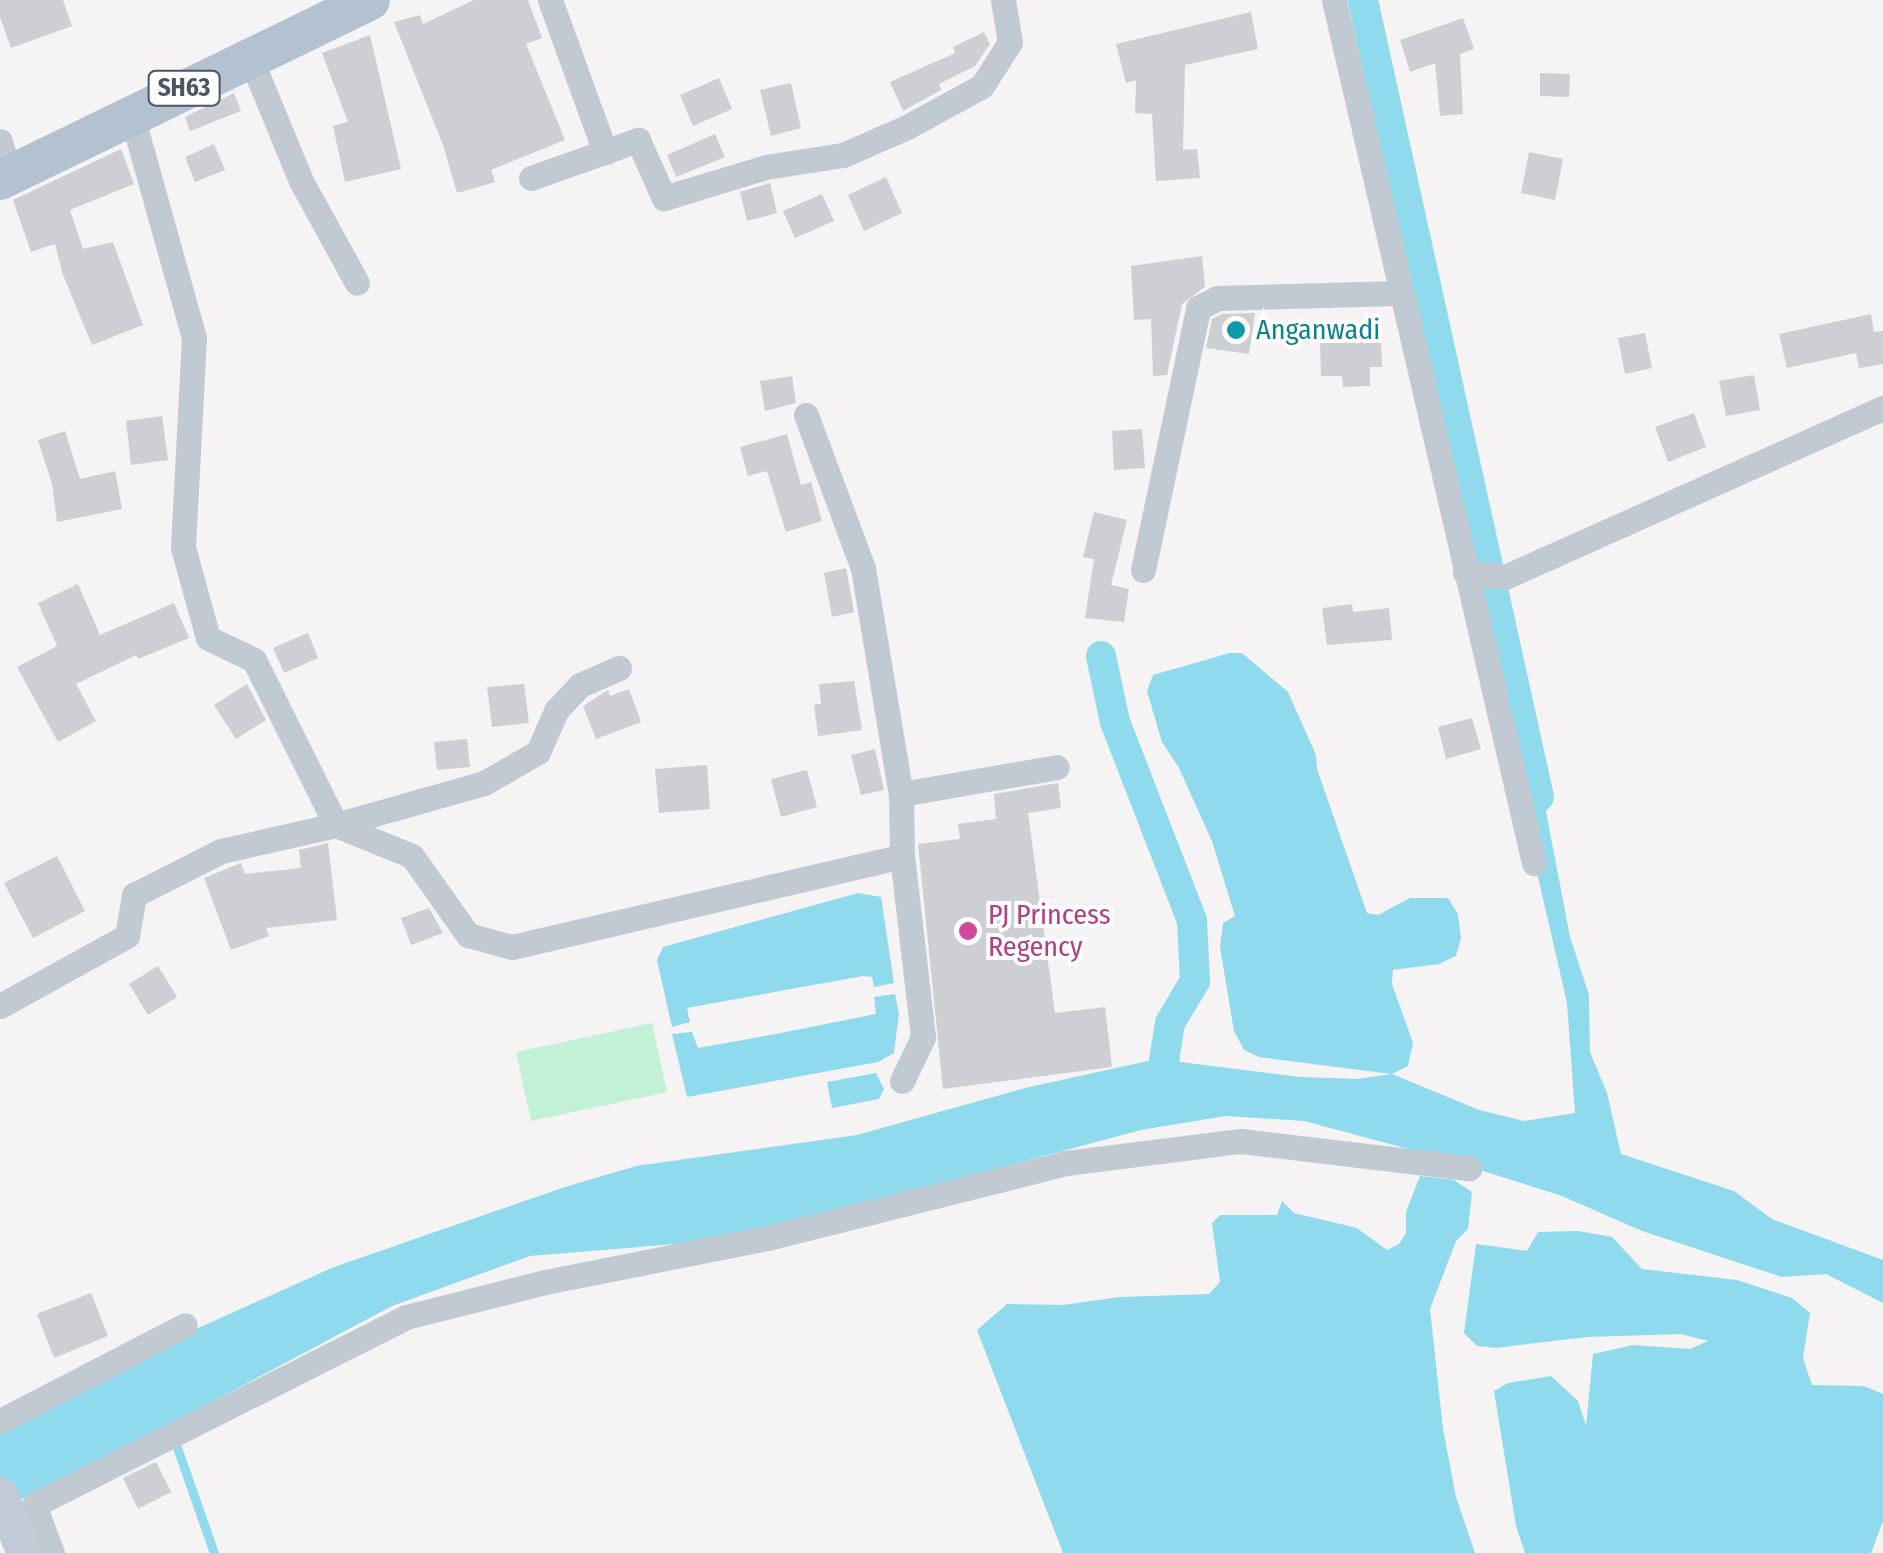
<!DOCTYPE html>
<html>
<head>
<meta charset="utf-8">
<style>
  body { margin:0 }
  #map { position:relative; width:1883px; height:1553px; overflow:hidden; background:#f5f3f3; font-family:"Fira Sans Condensed",sans-serif }
  div>[style] { position:absolute }
  [style*='--x'] { left:calc(var(--x)*1px); top:calc(var(--y)*1px); width:calc(var(--w)*1px); rotate:calc(var(--a)*1deg) }
  .green>* { inset:0; background:#c3f1d5 }
  .water>* { inset:0; background:#90daee }
  .stream>* { height:9px; margin:-4.5px; padding:0 4.5px; transform-origin:4.5px; border-radius:4.5px; background:#90daee }
  .canal>* { height:30px; margin:-15px; padding:0 15px; transform-origin:15px; border-radius:15px; background:#90daee }
  .building>* { inset:0; background:#cdcfd5 }
  .minor>* { height:25px; margin:-12.5px; padding:0 12.5px; transform-origin:12.5px; border-radius:12.5px; background:#c1cad2 }
  .secondary>* { height:35px; margin:-17.5px; padding:0 17.5px; transform-origin:17.5px; border-radius:17.5px; background:#c1cbd6 }
  .primary>* { height:40px; margin:-20px; padding:0 20px; transform-origin:20px; border-radius:20px; background:#b3c2d1 }
  .dots>* { width:28px; height:28px; translate:-50% -50%; box-sizing:border-box; border:5px solid #fff; border-radius:50% }
  span { translate:-50% -50%; white-space:nowrap; text-align:center; line-height:1.15; -webkit-text-stroke:8px #fff; paint-order:stroke }
  .shield-label span { padding:2px 8px; background:#fff; border:2px solid; border-radius:8px; -webkit-text-stroke-width:0 }
  .shield-label { font-size:25px; color:#4a5661; font-weight:700 }
  .culture-label { font-size:28px; color:#0d838f }
  .left { translate:0 -50%; text-align:left }
  .hotel-label { font-size:28px; color:#b23c85 }
</style>
</head>
<body>
<div id="map">
  <div class="green">
    <i style="clip-path:polygon(652px 1023px,667px 1092px,531px 1121px,516px 1052px)"></i>
  </div>
  <div class="water">
    <i style="clip-path:polygon(1230px 653px,1242px 653px,1288px 692px,1316px 755px,1317px 769px,1367px 913px,1378px 915px,1410px 898px,1448px 898px,1458px 914px,1461px 938px,1456px 956px,1439px 964px,1393px 970px,1392px 984px,1413px 1043px,1408px 1066px,1392px 1074px,1479px 1110px,1524px 1121px,1575px 1113px,1567px 1003px,1533px 855px,1518px 730px,1539px 775px,1570px 937px,1589px 995px,1590px 1052px,1607px 1093px,1621px 1154px,1734px 1191px,1772px 1219px,1883px 1260px,1883px 1303px,1826px 1274px,1782px 1277px,1642px 1231px,1562px 1196px,1442px 1158px,1304px 1121px,1226px 1116px,1141px 1130px,825px 1215px,688px 1243px,530px 1256px,392px 1306px,99px 1462px,0 1509px,0 1429px,136px 1356px,334px 1267px,565px 1187px,636px 1166px,857px 1135px,1025px 1088px,1157px 1059px,1301px 1077px,1358px 1079px,1391px 1074px,1259px 1057px,1244px 1050px,1234px 1031px,1220px 947px,1223px 923px,1235px 916px,1212px 841px,1179px 768px,1162px 742px,1147px 691px,1153px 675px)"></i>
    <i style="clip-path:polygon(858px 893px,881px 897px,894px 983px,874px 987px,872px 977px,863px 976px,687px 1008px,690px 1022px,672px 1027px,657px 960px,663px 947px)"></i>
    <i style="clip-path:polygon(895px 994px,899px 1014px,894px 1053px,878px 1062px,687px 1097px,672px 1034px,692px 1032px,698px 1048px,776px 1034px,876px 1014px,874px 997px)"></i>
    <i style="clip-path:polygon(876px 1073px,884px 1089px,879px 1099px,832px 1108px,827px 1082px)"></i>
    <i style="clip-path:polygon(1420px 1176px,1454px 1180px,1472px 1192px,1468px 1229px,1456px 1241px,1430px 1309px,1443px 1429px,1456px 1497px,1475px 1553px,1063px 1553px,977px 1330px,1007px 1304px,1063px 1305px,1120px 1297px,1209px 1294px,1220px 1282px,1212px 1223px,1220px 1215px,1277px 1215px,1282px 1201px,1294px 1213px,1357px 1228px,1387px 1250px,1399px 1244px,1406px 1233px,1406px 1212px)"></i>
    <i style="clip-path:polygon(1578px 1231px,1612px 1237px,1642px 1269px,1737px 1280px,1792px 1298px,1810px 1313px,1803px 1358px,1812px 1385px,1864px 1386px,1883px 1394px,1883px 1521px,1871px 1553px,1525px 1553px,1516px 1526px,1494px 1391px,1508px 1383px,1551px 1376px,1578px 1401px,1586px 1426px,1593px 1354px,1633px 1345px,1690px 1349px,1708px 1341px,1681px 1334px,1587px 1337px,1496px 1348px,1477px 1346px,1464px 1333px,1476px 1244px,1527px 1251px,1538px 1232px)"></i>
  </div>
  <div class="stream">
    <i style="--x:173;--y:1436;--w:124;--a:70.7"></i>
  </div>
  <div class="canal">
    <i style="--x:1363;--y:0;--w:816;--a:77.55"></i>
    <i style="--x:1101;--y:656;--w:67;--a:78"></i>
    <i style="--x:1115;--y:722;--w:213;--a:68.8"></i>
    <i style="--x:1192;--y:921;--w:60;--a:87.1"></i>
    <i style="--x:1195;--y:981;--w:49;--a:120.8"></i>
    <i style="--x:1170;--y:1023;--w:36;--a:99"></i>
    <i style="--x:1164;--y:1059;--w:35;--a:87"></i>
  </div>
  <div class="building">
    <i style="clip-path:polygon(0 0,63px 0,72px 26px,11px 48px,0 17px)"></i>
    <i style="clip-path:polygon(474px 0,528px 0,542px 38px,526px 44px,565px 140px,491px 170px,495px 182px,457px 193px,443px 145px,394px 22px,420px 15px,423px 24px)"></i>
    <i style="clip-path:polygon(1251px 12px,1258px 49px,1185px 65px,1183px 150px,1197px 149px,1200px 178px,1156px 181px,1152px 114px,1135px 113px,1136px 80px,1126px 83px,1116px 44px)"></i>
    <i style="clip-path:polygon(1463px 18px,1474px 49px,1460px 54px,1463px 114px,1440px 116px,1435px 63px,1410px 72px,1400px 40px)"></i>
    <i style="clip-path:polygon(984px 32px,990px 44px,975px 66px,939px 84px,941px 90px,903px 111px,890px 82px,955px 53px,953px 47px)"></i>
    <i style="clip-path:polygon(370px 35px,401px 169px,345px 182px,333px 126px,348px 122px,322px 53px)"></i>
    <i style="clip-path:polygon(1540px 73px,1570px 74px,1569px 97px,1540px 96px)"></i>
    <i style="clip-path:polygon(719px 78px,732px 109px,693px 126px,680px 95px)"></i>
    <i style="clip-path:polygon(791px 83px,801px 128px,771px 136px,760px 90px)"></i>
    <i style="clip-path:polygon(234px 93px,241px 111px,190px 131px,185px 117px)"></i>
    <i style="clip-path:polygon(715px 134px,725px 157px,676px 177px,667px 155px)"></i>
    <i style="clip-path:polygon(214px 144px,225px 170px,195px 182px,185px 157px)"></i>
    <i style="clip-path:polygon(121px 149px,134px 184px,70px 210px,83px 249px,113px 242px,143px 325px,92px 345px,63px 275px,55px 244px,31px 252px,13px 200px)"></i>
    <i style="clip-path:polygon(1529px 152px,1563px 159px,1555px 200px,1521px 193px)"></i>
    <i style="clip-path:polygon(886px 177px,902px 213px,864px 231px,848px 195px)"></i>
    <i style="clip-path:polygon(770px 183px,777px 213px,747px 221px,740px 192px)"></i>
    <i style="clip-path:polygon(822px 194px,834px 221px,795px 238px,783px 211px)"></i>
    <i style="clip-path:polygon(1202px 256px,1205px 287px,1182px 304px,1167px 375px,1153px 376px,1151px 319px,1134px 320px,1131px 266px)"></i>
    <i style="clip-path:polygon(1255px 313px,1249px 354px,1206px 348px,1212px 319px,1222px 314px)"></i>
    <i style="clip-path:polygon(1871px 314px,1874px 332px,1883px 331px,1883px 364px,1859px 368px,1856px 353px,1787px 368px,1779px 334px)"></i>
    <i style="clip-path:polygon(1645px 333px,1652px 368px,1625px 374px,1618px 338px)"></i>
    <i style="clip-path:polygon(1381px 341px,1382px 367px,1370px 367px,1370px 386px,1343px 387px,1342px 376px,1321px 376px,1320px 343px)"></i>
    <i style="clip-path:polygon(1754px 375px,1760px 410px,1726px 416px,1719px 381px)"></i>
    <i style="clip-path:polygon(792px 376px,796px 403px,765px 411px,760px 381px)"></i>
    <i style="clip-path:polygon(1694px 413px,1706px 447px,1668px 462px,1655px 427px)"></i>
    <i style="clip-path:polygon(162px 416px,168px 460px,131px 465px,126px 421px)"></i>
    <i style="clip-path:polygon(1142px 429px,1145px 468px,1114px 470px,1112px 431px)"></i>
    <i style="clip-path:polygon(65px 431px,80px 479px,115px 471px,122px 509px,57px 522px,52px 484px,38px 440px)"></i>
    <i style="clip-path:polygon(787px 434px,801px 485px,811px 482px,822px 521px,786px 532px,767px 471px,748px 476px,740px 447px)"></i>
    <i style="clip-path:polygon(1094px 512px,1127px 520px,1111px 585px,1129px 589px,1124px 622px,1085px 618px,1094px 559px,1083px 557px)"></i>
    <i style="clip-path:polygon(846px 568px,854px 612px,832px 617px,824px 573px)"></i>
    <i style="clip-path:polygon(78px 584px,100px 635px,174px 603px,189px 638px,138px 659px,136px 655px,76px 684px,96px 721px,58px 742px,17px 667px,57px 646px,38px 603px)"></i>
    <i style="clip-path:polygon(1352px 604px,1353px 612px,1389px 608px,1392px 640px,1327px 645px,1322px 608px)"></i>
    <i style="clip-path:polygon(308px 633px,318px 658px,284px 673px,273px 648px)"></i>
    <i style="clip-path:polygon(854px 681px,862px 730px,818px 736px,814px 705px,821px 704px,819px 684px)"></i>
    <i style="clip-path:polygon(247px 684px,266px 720px,236px 739px,214px 705px)"></i>
    <i style="clip-path:polygon(524px 684px,529px 723px,492px 727px,487px 687px)"></i>
    <i style="clip-path:polygon(629px 689px,641px 722px,596px 739px,583px 706px,608px 690px,610px 696px)"></i>
    <i style="clip-path:polygon(1472px 718px,1481px 749px,1446px 759px,1438px 727px)"></i>
    <i style="clip-path:polygon(467px 739px,470px 767px,437px 770px,434px 742px)"></i>
    <i style="clip-path:polygon(875px 749px,884px 790px,861px 795px,851px 755px)"></i>
    <i style="clip-path:polygon(707px 765px,710px 809px,659px 813px,655px 769px)"></i>
    <i style="clip-path:polygon(807px 770px,817px 807px,781px 817px,771px 779px)"></i>
    <i style="clip-path:polygon(1058px 783px,1061px 808px,1028px 813px,1055px 1013px,1105px 1007px,1112px 1067px,943px 1089px,918px 844px,960px 839px,958px 824px,996px 819px,994px 794px)"></i>
    <i style="clip-path:polygon(328px 843px,337px 920px,266px 928px,269px 936px,231px 950px,204px 878px,241px 863px,245px 874px,301px 868px,299px 850px)"></i>
    <i style="clip-path:polygon(57px 856px,85px 911px,33px 938px,4px 883px)"></i>
    <i style="clip-path:polygon(429px 908px,443px 933px,411px 945px,401px 918px)"></i>
    <i style="clip-path:polygon(158px 966px,177px 997px,148px 1015px,129px 984px)"></i>
    <i style="clip-path:polygon(91px 1293px,108px 1336px,54px 1358px,37px 1314px)"></i>
    <i style="clip-path:polygon(156px 1462px,171px 1492px,138px 1509px,123px 1478px)"></i>
  </div>
  <div class="minor">
    <i style="--x:550;--y:0;--w:162;--a:70.1"></i>
    <i style="--x:1334;--y:0;--w:886;--a:76.95"></i>
    <i style="--x:250;--y:57;--w:134;--a:67.6"></i>
    <i style="--x:301;--y:181;--w:116;--a:61.2"></i>
    <i style="--x:0;--y:141;--w:35;--a:75"></i>
    <i style="--x:531;--y:178;--w:114;--a:-19.6"></i>
    <i style="--x:638;--y:140;--w:64;--a:65.9"></i>
    <i style="--x:664;--y:198;--w:107;--a:-16.9"></i>
    <i style="--x:766;--y:167;--w:78;--a:-8.9"></i>
    <i style="--x:843;--y:155;--w:70;--a:-23.6"></i>
    <i style="--x:907;--y:127;--w:85;--a:-28.7"></i>
    <i style="--x:982;--y:86;--w:52;--a:-57.5"></i>
    <i style="--x:1010;--y:42;--w:43;--a:-99.5"></i>
    <i style="--x:806;--y:415;--w:163;--a:69.6"></i>
    <i style="--x:863;--y:568;--w:229;--a:80.5"></i>
    <i style="--x:901;--y:794;--w:158;--a:-9.8"></i>
    <i style="--x:1143;--y:570;--w:268;--a:-78.1"></i>
    <i style="--x:1198;--y:308;--w:22;--a:-27"></i>
    <i style="--x:1218;--y:298;--w:181;--a:-1.6"></i>
    <i style="--x:1465;--y:572;--w:40;--a:7.1"></i>
    <i style="--x:1505;--y:577;--w:414;--a:-24.1"></i>
    <i style="--x:619;--y:668;--w:43;--a:156.4"></i>
    <i style="--x:580;--y:685;--w:35;--a:133"></i>
    <i style="--x:556;--y:711;--w:45;--a:113.7"></i>
    <i style="--x:538;--y:752;--w:62;--a:150.1"></i>
    <i style="--x:484;--y:783;--w:154;--a:164.2"></i>
    <i style="--x:336;--y:825;--w:82;--a:22.2"></i>
    <i style="--x:412;--y:856;--w:97;--a:54.7"></i>
    <i style="--x:468;--y:935;--w:46;--a:15.3"></i>
    <i style="--x:512;--y:947;--w:400;--a:-13.1"></i>
    <i style="--x:902;--y:856;--w:62;--a:-90.9"></i>
    <i style="--x:0;--y:1006;--w:145;--a:-28.9"></i>
    <i style="--x:127;--y:936;--w:42;--a:-80.3"></i>
    <i style="--x:134;--y:895;--w:97;--a:-26.8"></i>
    <i style="--x:221;--y:851;--w:118;--a:-12.7"></i>
    <i style="--x:336;--y:825;--w:184;--a:-116.4"></i>
    <i style="--x:254;--y:660;--w:51;--a:-154.4"></i>
    <i style="--x:208;--y:638;--w:94;--a:-105.4"></i>
    <i style="--x:183;--y:547;--w:209;--a:-87"></i>
    <i style="--x:194;--y:338;--w:234;--a:-105.6"></i>
    <i style="--x:902;--y:1081;--w:49;--a:-64.5"></i>
    <i style="--x:923;--y:1037;--w:182;--a:-96.6"></i>
    <i style="--x:0;--y:1421;--w:208;--a:-27.4"></i>
    <i style="--x:52;--y:1553;--w:51;--a:-110.6"></i>
    <i style="--x:34;--y:1505;--w:417;--a:-26.8"></i>
    <i style="--x:406;--y:1317;--w:143;--a:-14.1"></i>
    <i style="--x:545;--y:1282;--w:227;--a:-11.2"></i>
    <i style="--x:768;--y:1238;--w:307;--a:-14.1"></i>
    <i style="--x:1066;--y:1163;--w:176;--a:-7.2"></i>
    <i style="--x:1241;--y:1141;--w:230;--a:6.8"></i>
  </div>
  <div class="secondary">
    <i style="--x:0;--y:1494;--w:64;--a:67.9"></i>
  </div>
  <div class="primary">
    <i style="--x:0;--y:180;--w:411;--a:-25.9"></i>
  </div>
  <div class="dots">
    <i style="left:1236px;top:330px;background:#0f9aa8"></i>
    <i style="left:968px;top:931px;background:#d1479c"></i>
  </div>
  <div class="shield-label">
    <span style="left:184px;top:88px">SH63</span>
  </div>
  <div class="culture-label">
    <span class="left" style="left:1256px;top:330px">Anganwadi</span>
  </div>
  <div class="hotel-label">
    <span class="left" style="left:988px;top:931px">PJ Princess<br>Regency</span>
  </div>
</div>
</body>
</html>
